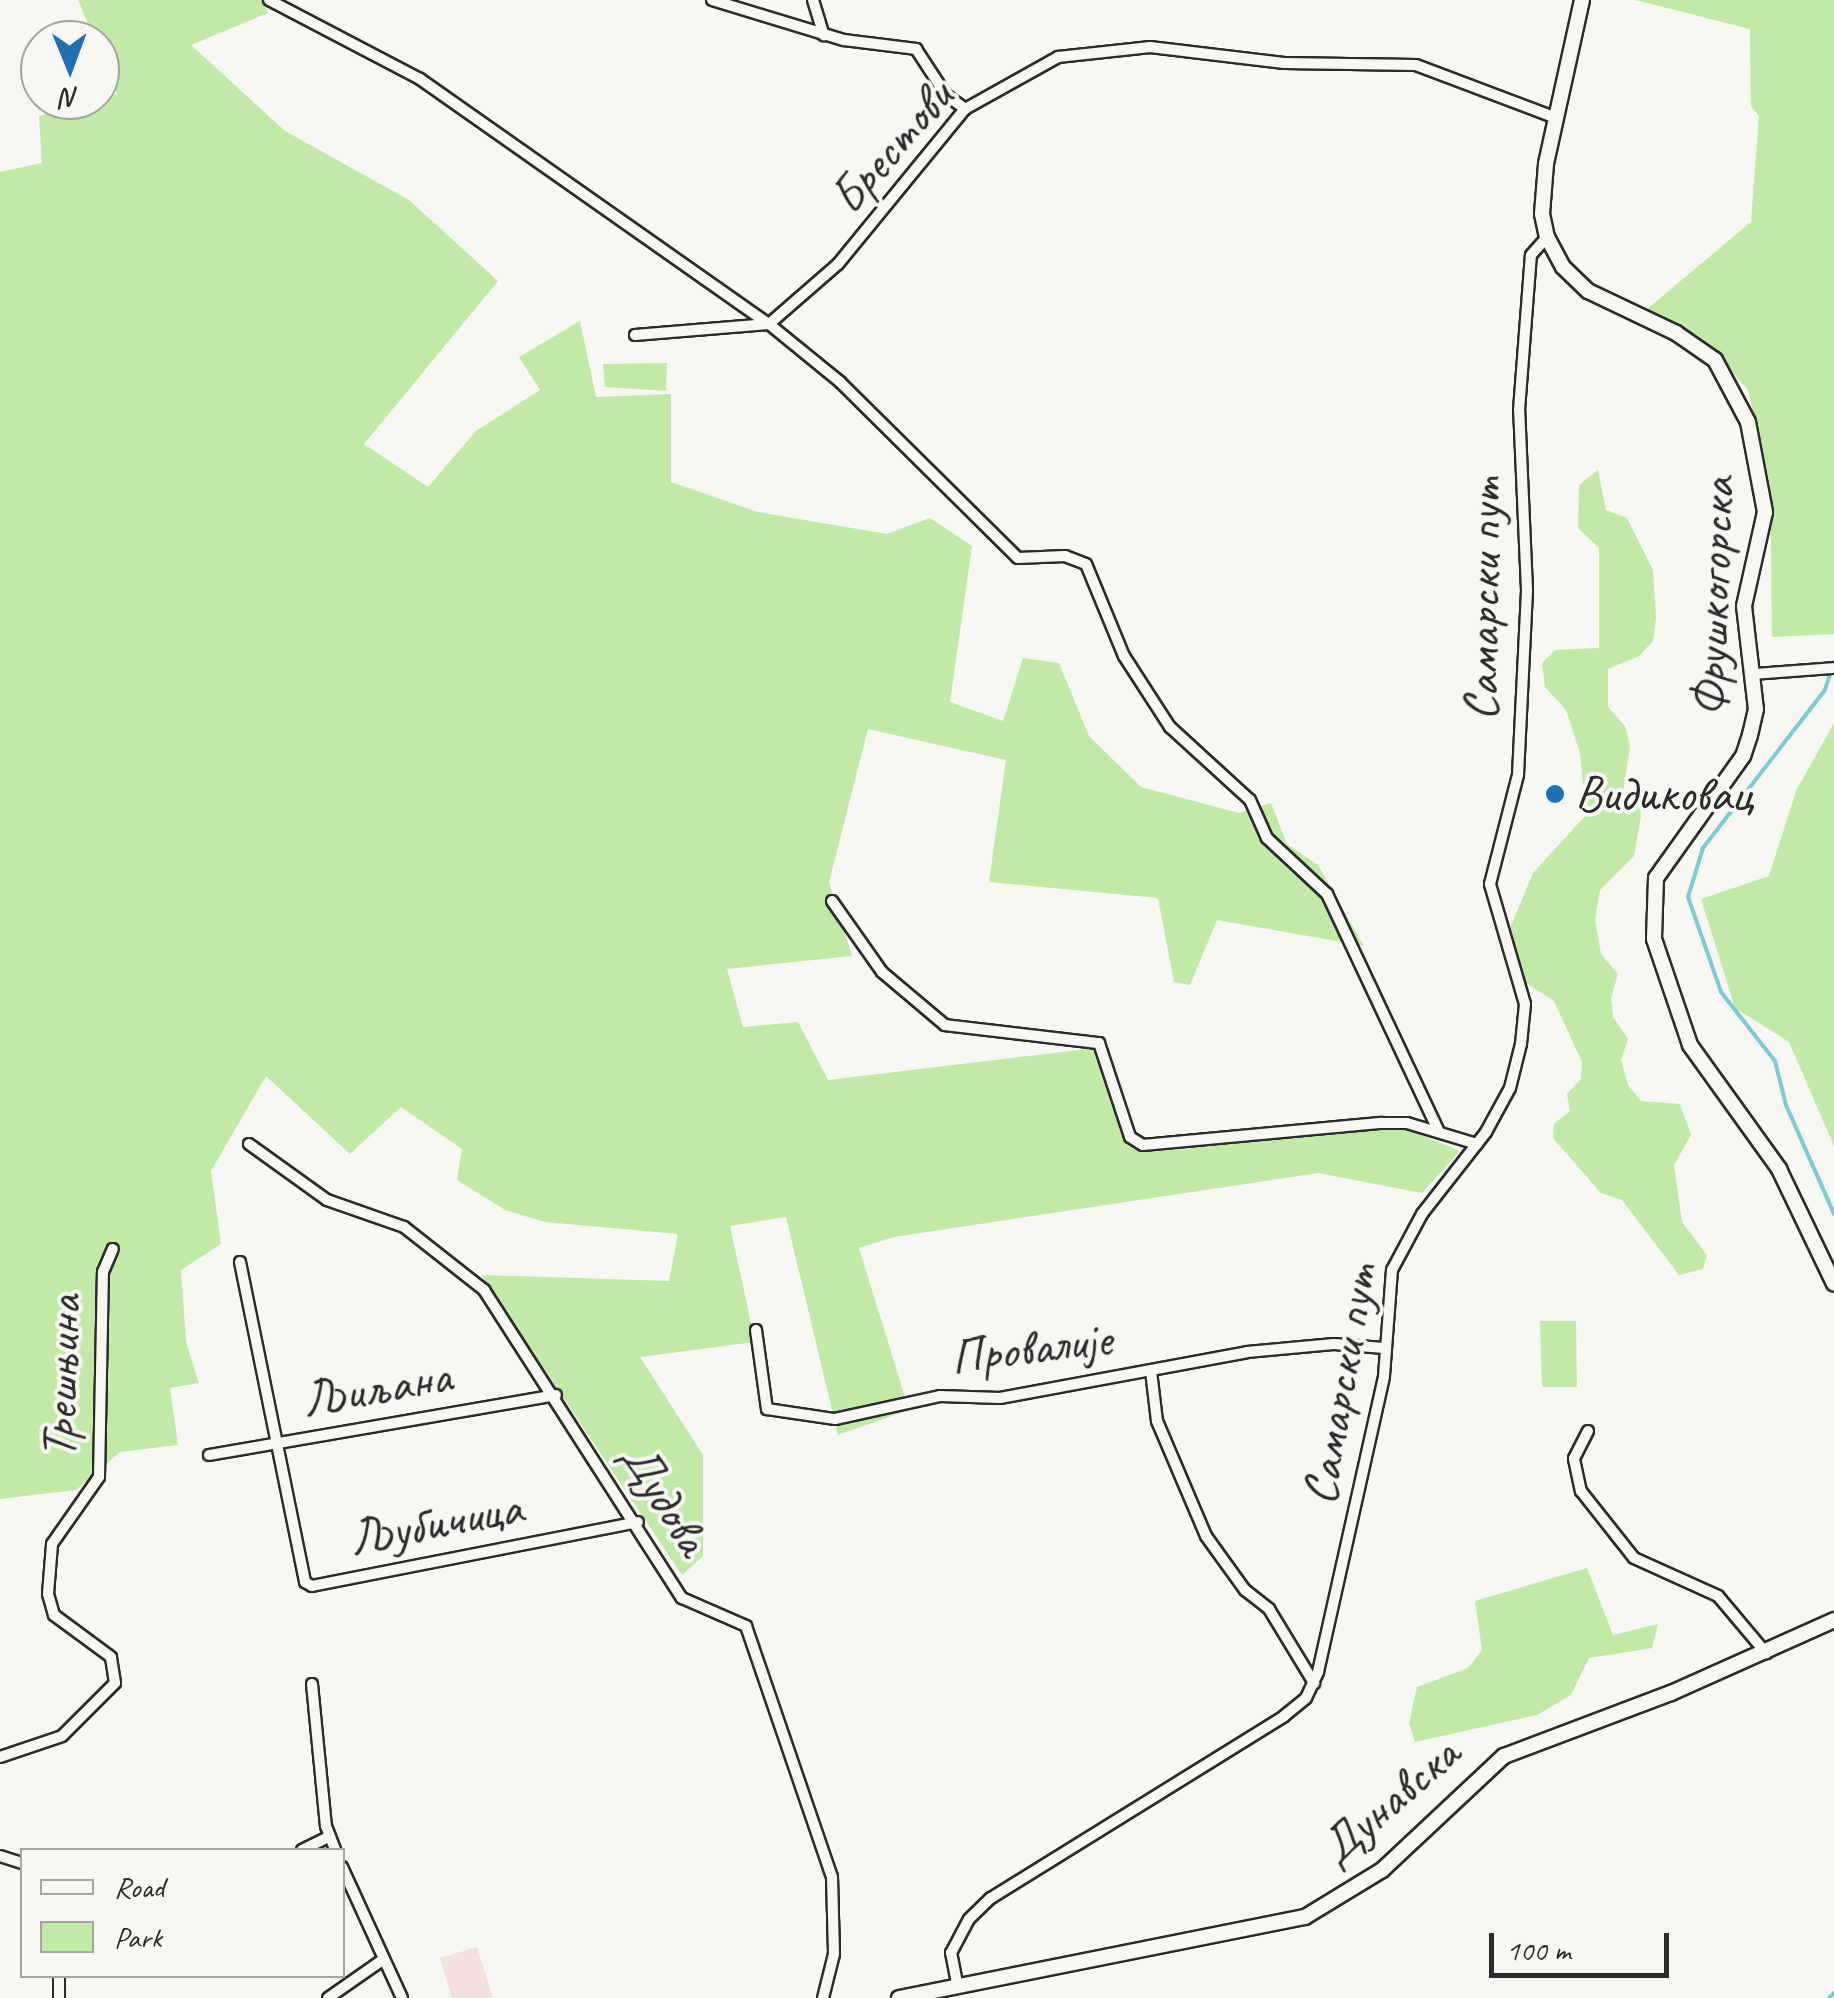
<!DOCTYPE html>
<html>
<head>
<meta charset="utf-8">
<style>
  body { margin:0 }
  #map { position:relative; width:1834px; height:1998px; overflow:hidden; background:#f6f6f2; font-family:Caveat,sans-serif }
  div>[style] { position:absolute }
  [style*='--x'] { left:calc(var(--x)*1px); top:calc(var(--y)*1px); width:calc(var(--w)*1px); rotate:calc(var(--a)*1deg) }
  .built>* { inset:0; background:#f2e1dc }
  .green>* { inset:0; background:#c0eaa6 }
  .stream>* { height:4px; margin:-2px; padding:0 2px; transform-origin:2px; border-radius:2px; background:#7bcbd5 }
  .roads { filter:drop-shadow(2px 0 #2b2b2b) drop-shadow(-2px 0 #2b2b2b) drop-shadow(0 2px #2b2b2b) drop-shadow(0 -2px #2b2b2b) }
  .street>* { height:10px; margin:-5px; padding:0 5px; transform-origin:5px; border-radius:5px; background:#f6f6f2 }
  .secondary>* { height:14px; margin:-7px; padding:0 7px; transform-origin:7px; border-radius:7px; background:#f6f6f2 }
  .dots>* { width:28px; height:28px; translate:-50% -50%; box-sizing:border-box; border:5px solid #f6f6f2; border-radius:50% }
  span { translate:-50% -50%; white-space:nowrap; text-align:center; line-height:1.15; -webkit-text-stroke:8px #f6f6f2; paint-order:stroke }
  .street-label { font-size:50px; color:#2b2b2b }
  .poi-label { font-size:50px; color:#2b2b2b }
  .left { translate:0 -50%; text-align:left }
  .legend { position:absolute; left:20px; top:1848px; width:325px; height:130px; box-sizing:border-box; background:#f6f6f2; border:2px solid #a5a5a2; margin:0; padding:12px 18px; list-style:none; font-size:30px; color:#2b2b2b }
  .legend li { display:flex; align-items:center; gap:20px; height:50px }
  .legend b { width:50px; border:2px solid #a5a5a2 }
  .north { position:absolute; left:20px; top:20px; width:100px; height:100px; box-sizing:border-box; background:#f6f6f2; border:2px solid #a5a5a2; border-radius:50%; rotate:179deg; font-size:28px; font-weight:700; line-height:40px; text-align:center; color:#2b2b2b }
  .north::after { content:''; display:block; margin:auto; width:35px; height:45px; background:#1f6fb2; clip-path:polygon(50% 0,100% 100%,50% 72%,0 100%) }
  .scale { position:absolute; left:1489px; top:1933px; width:180px; height:45px; box-sizing:border-box; border:5px solid #2b2b2b; border-top:0; padding-left:12px; font-size:30px; line-height:35px; white-space:nowrap; color:#2b2b2b; -webkit-text-stroke:8px #f6f6f2; paint-order:stroke }
</style>
</head>
<body>
<div id="map">
  <div class="built">
    <i style="clip-path:polygon(477px 1947px,493px 1998px,452px 1998px,440px 1958px)"></i>
  </div>
  <div class="green">
    <i style="clip-path:polygon(78px 0,263px 0,268px 13px,191px 45px,285px 131px,409px 200px,498px 281px,364px 444px,428px 487px,476px 431px,540px 390px,519px 357px,580px 321px,596px 397px,671px 394px,671px 482px,758px 512px,887px 534px,930px 518px,972px 546px,950px 702px,1003px 721px,1023px 658px,1059px 663px,1089px 736px,1141px 787px,1239px 813px,1271px 803px,1287px 844px,1318px 865px,1364px 946px,1217px 920px,1190px 985px,1174px 982px,1158px 898px,989px 882px,1006px 760px,868px 729px,829px 882px,852px 956px,727px 969px,743px 1027px,798px 1022px,828px 1080px,1095px 1048px,1134px 1138px,1180px 1147px,1401px 1127px,1460px 1151px,1422px 1193px,1318px 1173px,894px 1237px,859px 1248px,909px 1410px,838px 1435px,786px 1217px,730px 1226px,755px 1342px,640px 1357px,703px 1455px,703px 1556px,682px 1575px,481px 1275px,669px 1281px,678px 1234px,545px 1222px,505px 1210px,457px 1180px,462px 1149px,401px 1107px,350px 1154px,266px 1076px,211px 1171px,221px 1244px,181px 1270px,186px 1342px,199px 1383px,170px 1388px,178px 1445px,120px 1452px,76px 1490px,0 1499px,0 172px,42px 163px,39px 116px,117px 94px)"></i>
    <i style="clip-path:polygon(1635px 0,1834px 0,1834px 634px,1772px 637px,1770px 486px,1748px 390px,1711px 347px,1647px 309px,1751px 222px,1759px 116px,1751px 106px,1750px 29px)"></i>
    <i style="clip-path:polygon(667px 363px,666px 391px,605px 387px,603px 364px)"></i>
    <i style="clip-path:polygon(1598px 470px,1606px 510px,1627px 518px,1653px 570px,1656px 618px,1653px 641px,1639px 656px,1608px 669px,1608px 707px,1625px 726px,1630px 746px,1623px 794px,1640px 806px,1641px 816px,1634px 856px,1600px 890px,1595px 920px,1601px 954px,1618px 974px,1611px 998px,1613px 1017px,1628px 1039px,1621px 1060px,1628px 1085px,1641px 1101px,1680px 1104px,1691px 1135px,1674px 1165px,1682px 1222px,1707px 1255px,1703px 1269px,1679px 1275px,1622px 1200px,1601px 1193px,1553px 1138px,1554px 1124px,1570px 1111px,1567px 1094px,1581px 1079px,1582px 1062px,1554px 1001px,1523px 981px,1510px 928px,1533px 873px,1586px 815px,1580px 753px,1566px 710px,1545px 687px,1542px 663px,1555px 650px,1599px 648px,1599px 548px,1578px 528px,1579px 485px)"></i>
    <i style="clip-path:polygon(1834px 723px,1834px 1146px,1789px 1042px,1735px 1008px,1701px 899px,1769px 876px,1796px 791px)"></i>
    <i style="clip-path:polygon(1540px 1321px,1576px 1321px,1577px 1387px,1542px 1387px)"></i>
    <i style="clip-path:polygon(1587px 1568px,1613px 1635px,1658px 1624px,1652px 1648px,1589px 1658px,1571px 1695px,1537px 1715px,1415px 1742px,1409px 1723px,1417px 1687px,1468px 1668px,1482px 1650px,1475px 1601px)"></i>
  </div>
  <div class="stream">
    <i style="--x:1834;--y:662;--w:29;--a:108"></i>
    <i style="--x:1825;--y:690;--w:200;--a:127.7"></i>
    <i style="--x:1703;--y:848;--w:51;--a:107"></i>
    <i style="--x:1688;--y:897;--w:101;--a:70.8"></i>
    <i style="--x:1721;--y:992;--w:88;--a:52"></i>
    <i style="--x:1775;--y:1061;--w:45;--a:76"></i>
    <i style="--x:1786;--y:1105;--w:119;--a:66.2"></i>
    <i style="--x:1829;--y:1998;--w:7;--a:-45"></i>
  </div>
  <div class="roads">
    <div class="street">
      <i style="--x:269;--y:0;--w:170;--a:27.6"></i>
      <i style="--x:420;--y:79;--w:426;--a:35.1"></i>
      <i style="--x:769;--y:324;--w:92;--a:39.2"></i>
      <i style="--x:840;--y:382;--w:250;--a:44.7"></i>
      <i style="--x:1018;--y:558;--w:47;--a:-2.4"></i>
      <i style="--x:1065;--y:556;--w:22;--a:21"></i>
      <i style="--x:1086;--y:564;--w:100;--a:67.6"></i>
      <i style="--x:1124;--y:656;--w:85;--a:57.1"></i>
      <i style="--x:1170;--y:727;--w:108;--a:42.4"></i>
      <i style="--x:1250;--y:800;--w:42;--a:65.9"></i>
      <i style="--x:1267;--y:838;--w:82;--a:43"></i>
      <i style="--x:1327;--y:894;--w:261;--a:64.8"></i>
      <i style="--x:712;--y:0;--w:138;--a:16.9"></i>
      <i style="--x:844;--y:40;--w:73;--a:7.1"></i>
      <i style="--x:916;--y:49;--w:55;--a:56.9"></i>
      <i style="--x:946;--y:95;--w:24;--a:36"></i>
      <i style="--x:813;--y:0;--w:37;--a:73"></i>
      <i style="--x:635;--y:335;--w:134;--a:-4.7"></i>
      <i style="--x:769;--y:324;--w:91;--a:-41"></i>
      <i style="--x:838;--y:264;--w:200;--a:-50.7"></i>
      <i style="--x:965;--y:109;--w:107;--a:-29.2"></i>
      <i style="--x:1058;--y:57;--w:93;--a:-6.2"></i>
      <i style="--x:1150;--y:47;--w:135;--a:6.8"></i>
      <i style="--x:1284;--y:63;--w:132;--a:0.9"></i>
      <i style="--x:1416;--y:65;--w:150;--a:20.7"></i>
      <i style="--x:1754;--y:674;--w:80;--a:-4.3"></i>
      <i style="--x:832;--y:901;--w:87;--a:54.8"></i>
      <i style="--x:882;--y:972;--w:82;--a:40.1"></i>
      <i style="--x:945;--y:1025;--w:155;--a:6.7"></i>
      <i style="--x:1099;--y:1043;--w:99;--a:71.7"></i>
      <i style="--x:1130;--y:1137;--w:15;--a:32"></i>
      <i style="--x:1143;--y:1145;--w:240;--a:-5.3"></i>
      <i style="--x:1382;--y:1123;--w:25;--a:0"></i>
      <i style="--x:1407;--y:1123;--w:73;--a:16.7"></i>
      <i style="--x:249;--y:1144;--w:96;--a:35.7"></i>
      <i style="--x:327;--y:1200;--w:82;--a:19.3"></i>
      <i style="--x:404;--y:1227;--w:102;--a:38.2"></i>
      <i style="--x:484;--y:1290;--w:366;--a:57.3"></i>
      <i style="--x:682;--y:1598;--w:70;--a:23.6"></i>
      <i style="--x:746;--y:1626;--w:265;--a:71.1"></i>
      <i style="--x:832;--y:1877;--w:77;--a:88.5"></i>
      <i style="--x:834;--y:1954;--w:45;--a:104"></i>
      <i style="--x:240;--y:1262;--w:327;--a:78.5"></i>
      <i style="--x:305;--y:1582;--w:8;--a:30"></i>
      <i style="--x:312;--y:1586;--w:332;--a:-11.1"></i>
      <i style="--x:756;--y:1330;--w:80;--a:82.1"></i>
      <i style="--x:767;--y:1409;--w:69;--a:8.4"></i>
      <i style="--x:835;--y:1419;--w:107;--a:-12.4"></i>
      <i style="--x:940;--y:1396;--w:60;--a:1.9"></i>
      <i style="--x:1000;--y:1398;--w:251;--a:-10.5"></i>
      <i style="--x:1247;--y:1352;--w:87;--a:-5.3"></i>
      <i style="--x:1334;--y:1344;--w:50;--a:4.6"></i>
      <i style="--x:1151;--y:1371;--w:50;--a:83.2"></i>
      <i style="--x:1157;--y:1421;--w:125;--a:66.9"></i>
      <i style="--x:1206;--y:1536;--w:67;--a:54.2"></i>
      <i style="--x:1245;--y:1590;--w:31;--a:38"></i>
      <i style="--x:1269;--y:1609;--w:87;--a:58.7"></i>
      <i style="--x:1588;--y:1431;--w:31;--a:117"></i>
      <i style="--x:1574;--y:1459;--w:33;--a:78"></i>
      <i style="--x:1581;--y:1491;--w:85;--a:51.7"></i>
      <i style="--x:1634;--y:1558;--w:92;--a:24.3"></i>
      <i style="--x:1718;--y:1596;--w:75;--a:49.9"></i>
      <i style="--x:209;--y:1455;--w:352;--a:-9.8"></i>
      <i style="--x:312;--y:1684;--w:143;--a:84.4"></i>
      <i style="--x:326;--y:1826;--w:26;--a:69"></i>
      <i style="--x:0;--y:1757;--w:65;--a:-18.7"></i>
      <i style="--x:62;--y:1736;--w:75;--a:-45"></i>
      <i style="--x:115;--y:1683;--w:26;--a:-99"></i>
      <i style="--x:111;--y:1657;--w:71;--a:-143.6"></i>
      <i style="--x:54;--y:1615;--w:22;--a:-106"></i>
      <i style="--x:48;--y:1594;--w:50;--a:-85.4"></i>
      <i style="--x:52;--y:1544;--w:82;--a:-55"></i>
      <i style="--x:99;--y:1477;--w:205;--a:-88.9"></i>
      <i style="--x:103;--y:1272;--w:25;--a:-67"></i>
      <i style="--x:302;--y:1850;--w:30;--a:-26"></i>
      <i style="--x:0;--y:1856;--w:23;--a:18"></i>
      <i style="--x:342;--y:1867;--w:144;--a:65.4"></i>
      <i style="--x:957;--y:1983;--w:31;--a:-101"></i>
      <i style="--x:951;--y:1953;--w:38;--a:-62"></i>
      <i style="--x:969;--y:1919;--w:30;--a:-44"></i>
      <i style="--x:991;--y:1898;--w:345;--a:-31.8"></i>
      <i style="--x:1284;--y:1716;--w:28;--a:-39"></i>
      <i style="--x:1306;--y:1698;--w:29;--a:-65"></i>
      <i style="--x:1318;--y:1672;--w:303;--a:-77.4"></i>
      <i style="--x:1384;--y:1376;--w:106;--a:-85.7"></i>
      <i style="--x:1392;--y:1270;--w:64;--a:-61.8"></i>
      <i style="--x:1422;--y:1214;--w:104;--a:-52"></i>
      <i style="--x:1486;--y:1132;--w:50;--a:-61.4"></i>
      <i style="--x:1510;--y:1088;--w:45;--a:-76"></i>
      <i style="--x:1521;--y:1044;--w:40;--a:-84.3"></i>
      <i style="--x:1525;--y:1004;--w:125;--a:-106.3"></i>
      <i style="--x:1490;--y:884;--w:113;--a:-75.6"></i>
      <i style="--x:1518;--y:775;--w:185;--a:-87.2"></i>
      <i style="--x:1527;--y:590;--w:180;--a:-92.5"></i>
      <i style="--x:1519;--y:410;--w:155;--a:-85.6"></i>
      <i style="--x:1531;--y:255;--w:24;--a:-48"></i>
      <i style="--x:59;--y:1998;--w:22;--a:-90"></i>
      <i style="--x:328;--y:1998;--w:68;--a:-34.9"></i>
    </div>
    <div class="secondary">
      <i style="--x:1582;--y:0;--w:168;--a:102.4"></i>
      <i style="--x:1546;--y:164;--w:50;--a:94.6"></i>
      <i style="--x:1542;--y:214;--w:24;--a:78"></i>
      <i style="--x:1547;--y:237;--w:34;--a:62"></i>
      <i style="--x:1563;--y:267;--w:35;--a:44"></i>
      <i style="--x:1588;--y:291;--w:98;--a:25.5"></i>
      <i style="--x:1676;--y:333;--w:47;--a:34.7"></i>
      <i style="--x:1715;--y:360;--w:70;--a:62"></i>
      <i style="--x:1748;--y:422;--w:92;--a:79.3"></i>
      <i style="--x:1765;--y:512;--w:96;--a:102.6"></i>
      <i style="--x:1744;--y:606;--w:104;--a:83.4"></i>
      <i style="--x:1756;--y:709;--w:27;--a:103"></i>
      <i style="--x:1750;--y:735;--w:22;--a:108"></i>
      <i style="--x:1743;--y:756;--w:150;--a:125.5"></i>
      <i style="--x:1656;--y:878;--w:61;--a:91.9"></i>
      <i style="--x:1654;--y:939;--w:112;--a:71.2"></i>
      <i style="--x:1690;--y:1045;--w:153;--a:54.3"></i>
      <i style="--x:1779;--y:1169;--w:127;--a:64.4"></i>
      <i style="--x:899;--y:1998;--w:414;--a:-11.3"></i>
      <i style="--x:1305;--y:1917;--w:90;--a:-31.4"></i>
      <i style="--x:1382;--y:1870;--w:167;--a:-43.1"></i>
      <i style="--x:1504;--y:1756;--w:178;--a:-20.7"></i>
      <i style="--x:1671;--y:1693;--w:179;--a:-24.1"></i>
    </div>
  </div>
  <div class="dots">
    <i style="left:1555px;top:794px;background:#1f6fb2"></i>
  </div>
  <div class="street-label">
    <span style="left:891px;top:147px;rotate:-49deg">Брестови</span>
    <span style="left:1713px;top:597px;rotate:-88deg">Фрушкогорска</span>
    <span style="left:1483px;top:599px;rotate:-89deg">Самарски пут</span>
    <span style="left:1031px;top:1348px;rotate:-7deg">Провалије</span>
    <span style="left:61px;top:1377px;rotate:-88deg">Трешњина</span>
    <span style="left:1340px;top:1384px;rotate:-80deg">Самарски пут</span>
    <span style="left:376px;top:1388px;rotate:-10deg">Љиљана</span>
    <span style="left:665px;top:1498px;rotate:58deg">Дудова</span>
    <span style="left:435px;top:1523px;rotate:-11deg">Љубичица</span>
    <span style="left:1389px;top:1801px;rotate:-41deg">Дунавска</span>
  </div>
  <div class="poi-label">
    <span class="left" style="left:1575px;top:794px">Видиковац</span>
  </div>
  <ul class="legend">
  <li><b style="height:12px;background:#f6f6f2"></b>Road</li>
  <li><b style="height:28px;background:#c0eaa6"></b>Park</li>
  </ul>
  <div class="north">N</div>
  <div class="scale">100 m</div>
</div>
</body>
</html>
